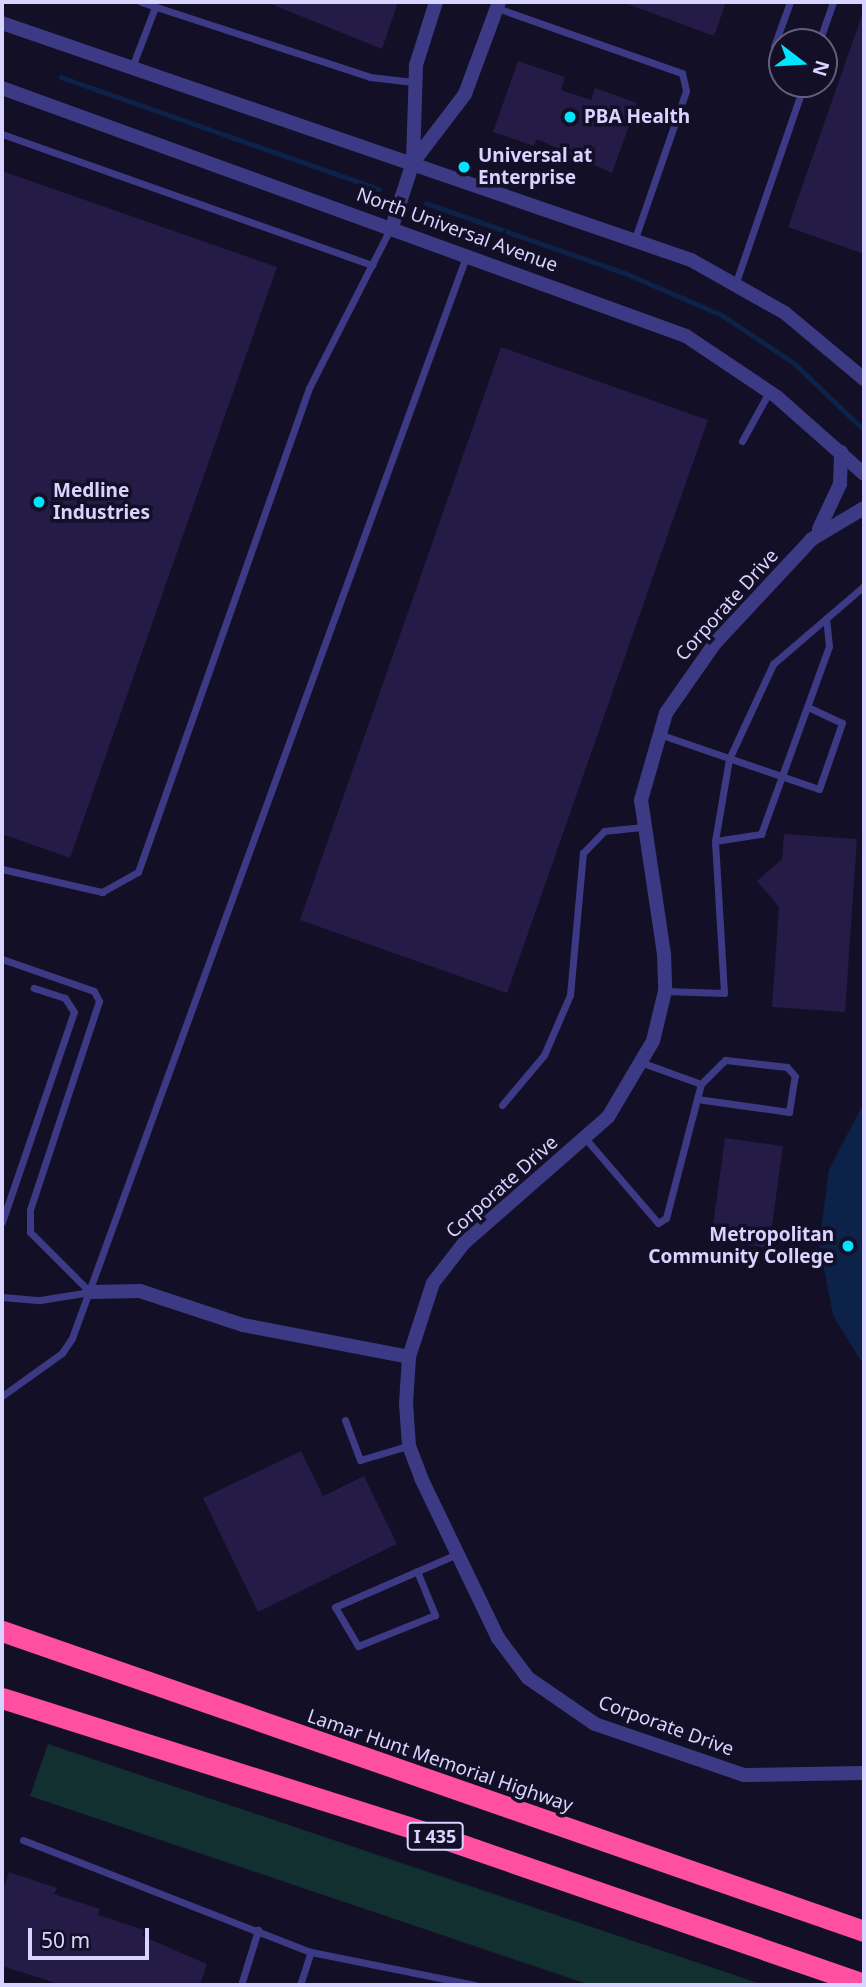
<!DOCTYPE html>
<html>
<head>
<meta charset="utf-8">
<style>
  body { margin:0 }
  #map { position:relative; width:866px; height:1987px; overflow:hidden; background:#130f26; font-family:"Noto Sans",sans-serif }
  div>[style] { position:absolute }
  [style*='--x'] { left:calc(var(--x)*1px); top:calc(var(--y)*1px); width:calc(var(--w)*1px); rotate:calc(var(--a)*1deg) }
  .green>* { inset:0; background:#12302f }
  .water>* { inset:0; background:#0c2248 }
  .stream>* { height:4.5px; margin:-2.25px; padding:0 2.25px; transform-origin:2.25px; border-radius:2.25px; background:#0c2248 }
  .building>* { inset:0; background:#241b47 }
  .lane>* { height:7px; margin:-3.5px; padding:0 3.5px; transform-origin:3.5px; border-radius:3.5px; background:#3d3a85 }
  .street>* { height:14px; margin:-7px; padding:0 7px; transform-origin:7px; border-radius:7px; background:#3d3a85 }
  .highway>* { height:21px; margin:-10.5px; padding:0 10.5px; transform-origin:10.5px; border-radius:10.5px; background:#ff4fa3 }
  .dots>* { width:19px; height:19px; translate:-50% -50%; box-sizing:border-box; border:4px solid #130f26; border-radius:50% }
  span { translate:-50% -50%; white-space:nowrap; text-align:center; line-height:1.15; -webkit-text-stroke:7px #130f26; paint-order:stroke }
  .shield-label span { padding:2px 5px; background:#130f26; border:2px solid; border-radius:5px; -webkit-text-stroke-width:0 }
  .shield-label { font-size:18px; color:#d9d4ff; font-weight:700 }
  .poi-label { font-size:19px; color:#d9d4ff; font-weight:700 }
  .left { translate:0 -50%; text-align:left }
  .right { translate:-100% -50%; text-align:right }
  .street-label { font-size:19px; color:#d9d4ff }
  .frame { position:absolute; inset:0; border:4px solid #d9d4ff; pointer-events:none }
  .north { position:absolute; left:768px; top:28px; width:70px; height:70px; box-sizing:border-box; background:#130f26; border:2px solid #625e7d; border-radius:50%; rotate:107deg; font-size:19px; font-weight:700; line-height:28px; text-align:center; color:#d9d4ff }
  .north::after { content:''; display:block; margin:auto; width:24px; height:32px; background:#00e5ff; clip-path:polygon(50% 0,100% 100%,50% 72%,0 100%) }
  .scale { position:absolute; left:28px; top:1928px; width:121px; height:32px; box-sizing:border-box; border:4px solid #d9d4ff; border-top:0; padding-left:9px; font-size:21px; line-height:24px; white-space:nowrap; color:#d9d4ff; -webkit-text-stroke:5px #130f26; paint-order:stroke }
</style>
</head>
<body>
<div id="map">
  <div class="green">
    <i style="clip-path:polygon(48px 1744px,764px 1985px,590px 1985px,30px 1796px)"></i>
  </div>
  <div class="water">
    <i style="clip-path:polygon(864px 1102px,864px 1366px,833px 1315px,819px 1243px,829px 1170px)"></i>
  </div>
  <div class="stream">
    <i style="--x:61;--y:77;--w:337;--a:19.4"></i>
    <i style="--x:426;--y:203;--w:211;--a:19.4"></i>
    <i style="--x:625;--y:273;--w:106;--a:23.4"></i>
    <i style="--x:722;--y:315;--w:87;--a:33.7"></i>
    <i style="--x:794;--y:363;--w:97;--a:43.7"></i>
  </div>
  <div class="building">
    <i style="clip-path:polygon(266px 2px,398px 2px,382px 49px)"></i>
    <i style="clip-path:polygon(622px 2px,726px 2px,714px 36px)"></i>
    <i style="clip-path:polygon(862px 15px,864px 16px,864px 254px,788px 227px)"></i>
    <i style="clip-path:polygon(518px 61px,565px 77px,561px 90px,591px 100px,595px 88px,637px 103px,612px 173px,537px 139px,534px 146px,493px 132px)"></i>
    <i style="clip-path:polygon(2px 171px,277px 267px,70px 858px,2px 834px)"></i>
    <i style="clip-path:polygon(501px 347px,708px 420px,507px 993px,300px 920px)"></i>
    <i style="clip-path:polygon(784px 834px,857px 839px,845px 1012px,772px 1007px,779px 907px,757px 881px,782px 859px)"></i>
    <i style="clip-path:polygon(725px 1138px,783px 1146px,769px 1248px,711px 1240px)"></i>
    <i style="clip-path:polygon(301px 1451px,323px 1496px,364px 1476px,397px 1544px,258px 1612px,203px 1498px)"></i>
    <i style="clip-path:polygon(9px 1872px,57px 1888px,54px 1894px,100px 1909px,98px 1915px,144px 1930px,142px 1936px,207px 1964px,200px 1985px,62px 1985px,2px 1966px,2px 1893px)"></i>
  </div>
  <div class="lane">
    <i style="--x:141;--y:2;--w:241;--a:18.1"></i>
    <i style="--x:370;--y:77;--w:44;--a:6.5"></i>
    <i style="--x:497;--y:8;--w:196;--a:19.4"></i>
    <i style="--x:682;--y:73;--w:18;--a:77"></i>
    <i style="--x:686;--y:91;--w:156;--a:109.1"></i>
    <i style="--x:819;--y:42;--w:42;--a:-70.7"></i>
    <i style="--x:774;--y:46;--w:47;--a:-70"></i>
    <i style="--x:132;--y:67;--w:64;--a:-69"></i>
    <i style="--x:2;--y:134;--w:393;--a:19.5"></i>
    <i style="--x:736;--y:282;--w:209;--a:-71"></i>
    <i style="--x:742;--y:441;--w:56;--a:-61.1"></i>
    <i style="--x:659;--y:734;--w:169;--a:19"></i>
    <i style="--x:819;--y:789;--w:70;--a:-70.8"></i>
    <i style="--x:842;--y:723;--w:38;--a:-155"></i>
    <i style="--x:715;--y:841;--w:47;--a:-8.7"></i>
    <i style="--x:761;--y:834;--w:200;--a:-70.1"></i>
    <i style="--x:829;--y:646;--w:28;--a:-96"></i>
    <i style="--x:2;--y:869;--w:103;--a:13"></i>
    <i style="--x:102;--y:892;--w:41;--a:-29.1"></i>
    <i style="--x:138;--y:872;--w:513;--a:-70.54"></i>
    <i style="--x:309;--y:388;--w:181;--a:-63"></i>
    <i style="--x:2;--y:959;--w:97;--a:19.2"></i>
    <i style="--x:94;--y:991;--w:11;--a:63"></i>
    <i style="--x:99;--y:1001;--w:220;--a:108.3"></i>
    <i style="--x:30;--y:1210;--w:22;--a:90"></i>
    <i style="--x:30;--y:1232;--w:85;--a:45"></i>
    <i style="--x:665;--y:991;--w:59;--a:1.9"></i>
    <i style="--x:724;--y:993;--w:152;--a:-93.4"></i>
    <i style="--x:715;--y:841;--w:83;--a:-80.3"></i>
    <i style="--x:729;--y:759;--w:105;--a:-65.1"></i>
    <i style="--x:773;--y:664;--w:120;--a:-40.6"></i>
    <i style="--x:697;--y:1099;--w:93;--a:8"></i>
    <i style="--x:789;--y:1112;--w:36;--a:-81"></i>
    <i style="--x:795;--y:1076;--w:12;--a:-132"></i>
    <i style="--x:787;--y:1067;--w:62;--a:-173.6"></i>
    <i style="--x:725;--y:1060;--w:34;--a:135"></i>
    <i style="--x:502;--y:1105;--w:65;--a:-50"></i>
    <i style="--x:544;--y:1055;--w:65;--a:-66.6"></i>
    <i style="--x:570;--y:995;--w:143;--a:-84.8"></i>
    <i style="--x:583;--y:853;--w:30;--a:-46"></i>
    <i style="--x:604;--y:831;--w:37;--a:-6"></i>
    <i style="--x:585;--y:1138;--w:112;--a:49.3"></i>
    <i style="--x:658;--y:1223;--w:9;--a:-32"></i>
    <i style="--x:666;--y:1218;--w:138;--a:-75.4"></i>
    <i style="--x:701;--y:1084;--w:62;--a:-160.1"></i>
    <i style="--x:2;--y:1222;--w:222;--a:-71.1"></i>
    <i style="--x:74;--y:1012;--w:17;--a:-123"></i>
    <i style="--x:65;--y:998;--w:33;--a:-162"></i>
    <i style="--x:2;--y:1297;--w:38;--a:5"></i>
    <i style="--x:40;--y:1300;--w:51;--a:-9.1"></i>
    <i style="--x:2;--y:1396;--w:74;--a:-35.6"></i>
    <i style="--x:62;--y:1353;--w:18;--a:-56"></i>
    <i style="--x:72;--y:1338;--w:1154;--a:-69.98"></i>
    <i style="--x:345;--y:1420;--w:43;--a:69.4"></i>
    <i style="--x:360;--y:1460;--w:50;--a:-16.3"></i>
    <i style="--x:417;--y:1571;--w:48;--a:67.8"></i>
    <i style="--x:435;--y:1615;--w:83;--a:158.1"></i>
    <i style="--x:358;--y:1646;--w:45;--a:-120.5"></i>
    <i style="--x:335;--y:1607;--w:133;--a:-23.5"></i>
    <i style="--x:23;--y:1840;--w:309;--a:21.3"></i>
    <i style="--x:241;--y:1985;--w:58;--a:-72.8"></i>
    <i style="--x:300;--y:1985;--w:35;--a:-72"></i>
    <i style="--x:311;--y:1952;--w:167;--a:11.4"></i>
  </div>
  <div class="street">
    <i style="--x:2;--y:23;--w:729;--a:18.98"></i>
    <i style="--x:691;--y:260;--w:108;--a:29.4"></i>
    <i style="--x:785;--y:313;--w:103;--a:39.9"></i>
    <i style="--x:2;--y:88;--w:728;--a:19.93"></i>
    <i style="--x:686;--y:336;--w:110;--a:33.8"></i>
    <i style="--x:777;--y:397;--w:116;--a:41.5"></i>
    <i style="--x:414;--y:161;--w:84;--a:-52.7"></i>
    <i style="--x:465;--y:94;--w:98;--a:-69.7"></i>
    <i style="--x:392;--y:227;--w:68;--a:-72.1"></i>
    <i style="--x:413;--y:162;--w:97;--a:-88.2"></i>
    <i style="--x:416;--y:65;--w:66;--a:-72.4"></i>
    <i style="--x:864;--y:508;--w:61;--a:149.2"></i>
    <i style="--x:812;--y:539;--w:142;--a:133"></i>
    <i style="--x:715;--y:643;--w:85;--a:125"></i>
    <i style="--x:666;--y:713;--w:91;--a:106"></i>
    <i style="--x:641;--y:800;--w:156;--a:81.5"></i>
    <i style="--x:664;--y:954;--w:37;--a:88"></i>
    <i style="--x:665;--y:991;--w:51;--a:103.5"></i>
    <i style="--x:653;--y:1041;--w:88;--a:120.6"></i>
    <i style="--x:608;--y:1117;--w:191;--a:138.8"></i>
    <i style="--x:464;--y:1243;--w:51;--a:127.8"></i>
    <i style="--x:433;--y:1283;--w:78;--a:108"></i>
    <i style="--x:409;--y:1357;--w:46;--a:93.7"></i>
    <i style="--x:406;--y:1403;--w:43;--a:86"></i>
    <i style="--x:409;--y:1446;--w:34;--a:69"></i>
    <i style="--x:421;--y:1478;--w:178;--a:64.3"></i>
    <i style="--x:498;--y:1638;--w:50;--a:53.1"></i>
    <i style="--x:528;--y:1678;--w:81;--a:34.5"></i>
    <i style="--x:595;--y:1724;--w:157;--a:18.9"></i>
    <i style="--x:744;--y:1775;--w:120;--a:-1"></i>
    <i style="--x:819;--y:529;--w:50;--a:-65"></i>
    <i style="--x:840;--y:484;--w:32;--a:-88"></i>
    <i style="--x:90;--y:1292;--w:50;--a:-1.1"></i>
    <i style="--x:140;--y:1291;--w:108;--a:18.3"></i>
    <i style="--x:243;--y:1325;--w:169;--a:10.9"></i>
  </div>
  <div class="highway">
    <i style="--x:2;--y:1631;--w:913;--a:19.19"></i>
    <i style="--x:2;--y:1698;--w:444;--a:17.6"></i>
    <i style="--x:425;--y:1832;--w:465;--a:19.1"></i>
  </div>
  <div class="dots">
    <i style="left:570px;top:117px;background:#00e5ff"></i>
    <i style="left:464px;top:167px;background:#00e5ff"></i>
    <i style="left:39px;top:502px;background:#00e5ff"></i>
    <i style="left:848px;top:1246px;background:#00e5ff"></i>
  </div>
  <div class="shield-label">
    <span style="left:435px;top:1836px">I 435</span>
  </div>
  <div class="poi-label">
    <span class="left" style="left:584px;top:117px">PBA Health</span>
    <span class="left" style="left:478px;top:167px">Universal at<br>Enterprise</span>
    <span class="left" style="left:53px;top:502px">Medline<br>Industries</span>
    <span class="right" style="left:834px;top:1246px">Metropolitan<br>Community College</span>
  </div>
  <div class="street-label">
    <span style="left:457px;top:230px;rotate:20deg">North Universal Avenue</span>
    <span style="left:727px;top:605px;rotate:-48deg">Corporate Drive</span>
    <span style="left:502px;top:1187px;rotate:-42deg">Corporate Drive</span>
    <span style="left:666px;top:1726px;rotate:20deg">Corporate Drive</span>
    <span style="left:440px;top:1761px;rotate:19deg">Lamar Hunt Memorial Highway</span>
  </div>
  <div class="frame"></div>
  <div class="north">N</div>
  <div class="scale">50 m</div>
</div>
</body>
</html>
